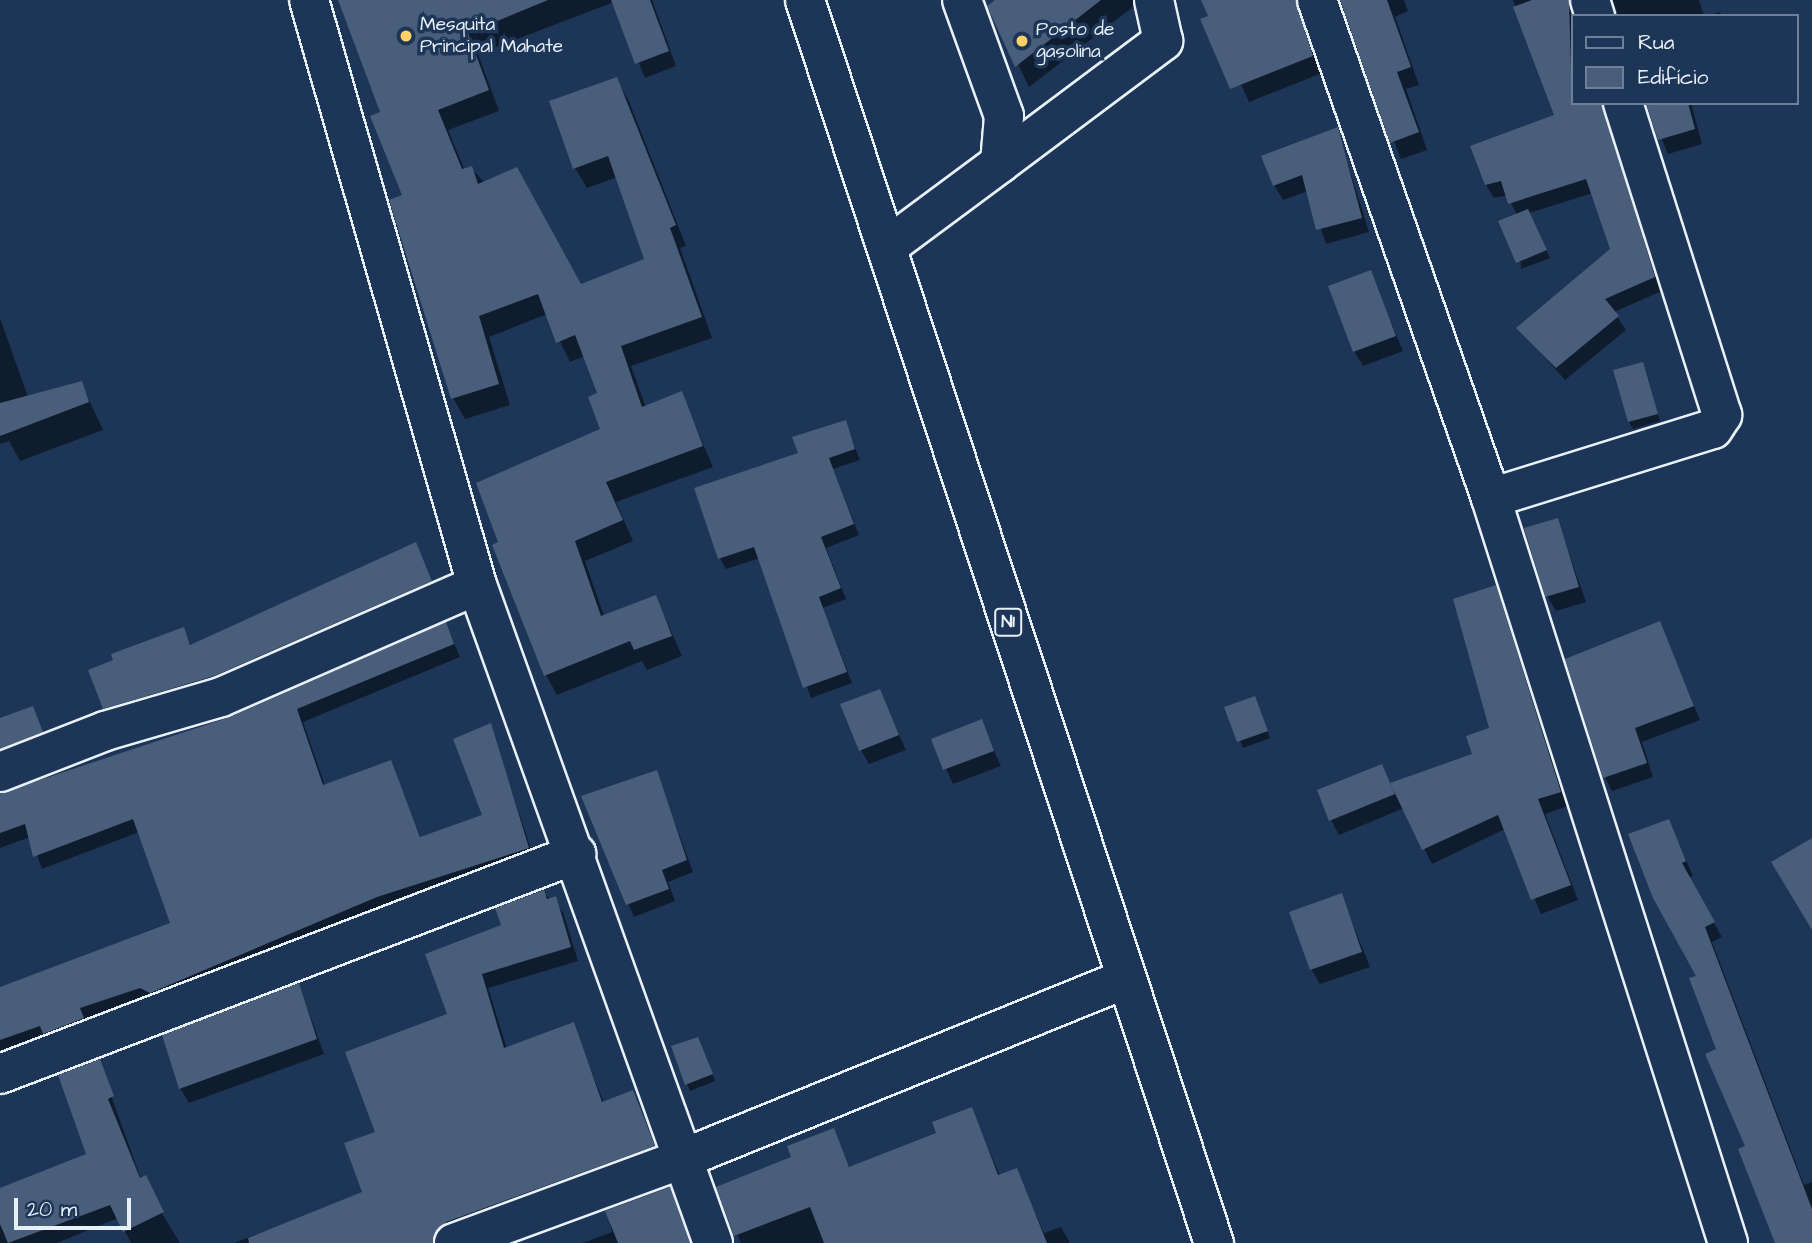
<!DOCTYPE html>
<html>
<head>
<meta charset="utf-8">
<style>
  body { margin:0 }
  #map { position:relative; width:1812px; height:1243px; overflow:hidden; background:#1d3557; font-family:"Architects Daughter",sans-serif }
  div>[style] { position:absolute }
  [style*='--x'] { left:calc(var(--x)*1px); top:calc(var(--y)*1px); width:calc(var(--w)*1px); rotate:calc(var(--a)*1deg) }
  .shadow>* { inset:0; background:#0007 }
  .building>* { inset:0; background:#495e7a }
  .roads { filter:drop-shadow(2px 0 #e8f1f8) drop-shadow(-2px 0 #e8f1f8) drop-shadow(0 2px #e8f1f8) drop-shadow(0 -2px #e8f1f8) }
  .minor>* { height:38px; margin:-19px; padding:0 19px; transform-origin:19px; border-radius:19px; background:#1d3557 }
  .highway>* { height:38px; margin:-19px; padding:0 19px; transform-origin:19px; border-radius:19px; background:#1d3557 }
  .dots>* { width:19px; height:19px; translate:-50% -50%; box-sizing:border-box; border:4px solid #1d3557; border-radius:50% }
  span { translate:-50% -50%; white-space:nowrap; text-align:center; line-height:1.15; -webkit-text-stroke:7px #1d3557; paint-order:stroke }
  .shield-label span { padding:2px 5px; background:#1d3557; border:2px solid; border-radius:5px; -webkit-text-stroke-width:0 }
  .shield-label { font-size:18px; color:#e8f1f8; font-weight:700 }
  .poi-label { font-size:19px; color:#e8f1f8 }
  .left { translate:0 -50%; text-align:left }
  .legend { position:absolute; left:1571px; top:14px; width:228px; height:91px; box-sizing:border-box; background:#1d3557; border:2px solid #6e8097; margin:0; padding:9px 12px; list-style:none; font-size:21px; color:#e8f1f8 }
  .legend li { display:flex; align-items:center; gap:14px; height:35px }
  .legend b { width:35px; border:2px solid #6e8097 }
  .scale { position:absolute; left:14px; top:1198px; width:117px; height:32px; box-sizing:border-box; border:4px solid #e8f1f8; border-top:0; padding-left:9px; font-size:21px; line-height:24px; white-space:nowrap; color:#e8f1f8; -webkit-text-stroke:5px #1d3557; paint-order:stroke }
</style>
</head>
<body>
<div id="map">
  <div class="shadow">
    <i style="clip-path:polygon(340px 0,652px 0,676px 66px,645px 78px,614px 2px,478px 54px,499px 111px,448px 130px,465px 171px,471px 168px,581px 286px,646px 260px,617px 177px,587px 188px,575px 168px,616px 79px,628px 99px,686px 246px,680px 248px,712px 338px,631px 366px,646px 408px,681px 393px,713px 467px,616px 502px,633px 541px,585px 561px,604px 616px,656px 597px,682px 656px,647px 670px,642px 661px,557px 695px,546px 675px,500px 543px,602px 430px,600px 394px,585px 356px,570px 362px,547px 314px,489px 337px,510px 405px,465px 419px,453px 398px,383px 113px)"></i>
    <i style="clip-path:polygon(998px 0,1142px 0,1029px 87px,990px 6px)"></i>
    <i style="clip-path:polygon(1203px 0,1317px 0,1304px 15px,1322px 73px,1249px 102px)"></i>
    <i style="clip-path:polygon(1338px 0,1404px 0,1408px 11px,1395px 17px,1419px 85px,1406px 89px,1427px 150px,1401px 159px)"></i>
    <i style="clip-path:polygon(1513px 0,1581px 0,1572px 16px,1572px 103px,1601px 103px,1662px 291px,1614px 312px,1626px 330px,1565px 380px,1519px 328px,1612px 250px,1593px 193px,1529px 213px,1550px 258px,1521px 269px,1517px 215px,1507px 195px,1494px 198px,1486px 185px,1556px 116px)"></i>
    <i style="clip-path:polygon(1612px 0,1699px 0,1704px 16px,1619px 16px)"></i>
    <i style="clip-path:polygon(1720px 12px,1722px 16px,1708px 16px)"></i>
    <i style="clip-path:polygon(1647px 103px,1691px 103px,1702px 144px,1668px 154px)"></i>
    <i style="clip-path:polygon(1337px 129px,1369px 232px,1326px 244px,1308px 191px,1283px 200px,1274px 185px)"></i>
    <i style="clip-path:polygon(1370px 272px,1403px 351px,1363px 366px,1354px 351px)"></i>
    <i style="clip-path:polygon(0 318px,28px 397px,81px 383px,103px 430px,20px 461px,9px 441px,0 444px)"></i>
    <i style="clip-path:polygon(1642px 364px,1660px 421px,1633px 429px,1629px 422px)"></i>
    <i style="clip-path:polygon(845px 422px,860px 460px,833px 469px,859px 535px,826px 548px,846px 599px,823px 608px,852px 683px,811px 698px,760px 558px,726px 569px,720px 558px,800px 454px)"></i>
    <i style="clip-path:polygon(1557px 520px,1586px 602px,1556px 611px,1547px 596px)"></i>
    <i style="clip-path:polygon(416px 544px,437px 592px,112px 719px,105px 708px,183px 629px,192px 647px)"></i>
    <i style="clip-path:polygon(1495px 587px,1568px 806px,1545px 814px,1578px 900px,1541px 914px,1505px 829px,1432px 864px,1404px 808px,1339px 835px,1331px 820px,1382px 766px,1391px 784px,1475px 755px,1491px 729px)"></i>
    <i style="clip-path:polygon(1660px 623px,1700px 720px,1642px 742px,1653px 777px,1612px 791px,1605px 777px)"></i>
    <i style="clip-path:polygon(446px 625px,460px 657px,303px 722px,325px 786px,390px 762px,421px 838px,485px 816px,490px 726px,535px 861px,0 1053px,0 988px,172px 924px,139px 832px,42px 869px,30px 837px,0 848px,0 792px,230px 719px)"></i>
    <i style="clip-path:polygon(879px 691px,906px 750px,869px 764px,861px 750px)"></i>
    <i style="clip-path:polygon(1258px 705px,1270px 738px,1243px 748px,1227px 708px)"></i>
    <i style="clip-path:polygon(36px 714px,45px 739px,14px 751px,10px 744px)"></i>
    <i style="clip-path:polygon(981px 722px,1001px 766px,953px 784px,933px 740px)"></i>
    <i style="clip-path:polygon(656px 772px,693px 872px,668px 882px,675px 901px,634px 917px,584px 797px)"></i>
    <i style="clip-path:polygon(1669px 821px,1693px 876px,1688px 878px,1722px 937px,1712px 942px,1804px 1185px,1812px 1182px,1812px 1243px,1777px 1243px,1698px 977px)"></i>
    <i style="clip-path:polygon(543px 892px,563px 912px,578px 961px,488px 988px,507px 1049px,573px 1025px,604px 1103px,632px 1092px,661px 1160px,445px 1243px,234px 1243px,365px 1193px,377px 1134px,503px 926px)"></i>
    <i style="clip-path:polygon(1341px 895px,1370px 967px,1320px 984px,1311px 969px)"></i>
    <i style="clip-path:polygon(299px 985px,324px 1054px,189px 1103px,180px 1088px)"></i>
    <i style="clip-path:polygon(701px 1046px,715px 1081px,690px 1091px,687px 1084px)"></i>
    <i style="clip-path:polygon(99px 1062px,141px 1179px,180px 1243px,131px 1243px,118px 1218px,57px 1243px,0 1243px,0 1190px,88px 1155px)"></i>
    <i style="clip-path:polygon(971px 1109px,1000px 1176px,1016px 1170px,1044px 1233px,1061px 1227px,1070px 1243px,741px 1243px,718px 1188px,793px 1158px,833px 1130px,850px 1168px,938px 1134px)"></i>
    <i style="clip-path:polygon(669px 1189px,691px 1243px,583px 1243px,612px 1232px,607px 1212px)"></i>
  </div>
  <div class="building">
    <i style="clip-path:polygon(338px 0,548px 0,468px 33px,489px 90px,438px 110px,462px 169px,472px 166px,478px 184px,517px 167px,581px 284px,644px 259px,608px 156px,573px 169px,549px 101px,617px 77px,676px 225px,670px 228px,702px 317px,621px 346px,642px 407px,682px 391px,703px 446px,606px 482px,623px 520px,575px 541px,601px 616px,656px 595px,672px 636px,634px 650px,630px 641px,544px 676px,492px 545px,498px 542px,476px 483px,600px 429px,588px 397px,597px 393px,575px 335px,556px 343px,538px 294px,479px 316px,499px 384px,451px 399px,389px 200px,402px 195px,370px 116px,380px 112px)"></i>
    <i style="clip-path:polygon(611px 0,650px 0,669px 51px,635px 64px)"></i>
    <i style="clip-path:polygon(995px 0,1101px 0,1015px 67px,987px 6px)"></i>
    <i style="clip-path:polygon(1201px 0,1296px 0,1313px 56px,1230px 89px,1200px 19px,1208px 16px)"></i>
    <i style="clip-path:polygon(1340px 0,1387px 0,1411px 67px,1397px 72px,1419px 132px,1390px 143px)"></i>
    <i style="clip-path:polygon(1532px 0,1569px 0,1572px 103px,1602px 103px,1655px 277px,1605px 299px,1619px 316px,1556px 368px,1516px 328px,1610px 249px,1586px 179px,1508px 204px,1501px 181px,1485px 185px,1470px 146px,1554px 115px,1513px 7px)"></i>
    <i style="clip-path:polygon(1646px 103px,1688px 103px,1695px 129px,1658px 140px)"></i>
    <i style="clip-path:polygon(1338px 127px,1362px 218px,1316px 230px,1302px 175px,1273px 186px,1261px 156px)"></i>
    <i style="clip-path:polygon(1528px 209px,1547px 250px,1516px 263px,1498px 221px)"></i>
    <i style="clip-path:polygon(1371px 270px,1396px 336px,1353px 352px,1328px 286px)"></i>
    <i style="clip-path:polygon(1643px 362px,1658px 414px,1628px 422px,1613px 370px)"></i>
    <i style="clip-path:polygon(82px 381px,89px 402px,0 436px,0 403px)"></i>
    <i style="clip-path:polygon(846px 420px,855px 449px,829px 458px,854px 524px,821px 537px,841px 588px,819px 597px,847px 672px,803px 688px,754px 547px,718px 559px,694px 488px,798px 453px,792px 437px)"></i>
    <i style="clip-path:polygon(1558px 518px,1579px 587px,1545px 597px,1524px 528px)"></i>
    <i style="clip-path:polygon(416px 542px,432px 581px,214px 676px,103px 709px,88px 670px,113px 660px,111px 654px,184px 627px,190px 645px)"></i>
    <i style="clip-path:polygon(1496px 585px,1561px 792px,1538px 799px,1571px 885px,1531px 900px,1498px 815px,1422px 850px,1390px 783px,1472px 754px,1466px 736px,1489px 728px,1453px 599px)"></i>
    <i style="clip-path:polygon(1660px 621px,1694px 706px,1635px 728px,1647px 763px,1603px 778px,1565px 659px)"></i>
    <i style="clip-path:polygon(446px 622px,454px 644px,297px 709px,323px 785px,391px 760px,420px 837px,482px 815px,453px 739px,491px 723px,529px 848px,377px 897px,150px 993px,140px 988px,80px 1008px,84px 1018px,43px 1034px,40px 1026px,0 1040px,0 987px,170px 923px,133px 819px,33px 857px,25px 824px,0 833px,0 793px,230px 717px)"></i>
    <i style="clip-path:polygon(880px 689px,899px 735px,859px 751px,840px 704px)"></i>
    <i style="clip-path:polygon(1255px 696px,1268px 731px,1237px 742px,1224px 707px)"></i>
    <i style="clip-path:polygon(33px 706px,43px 732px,0 749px,0 718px)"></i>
    <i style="clip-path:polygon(982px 719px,994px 751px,943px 770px,931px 739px)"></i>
    <i style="clip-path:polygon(1382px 764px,1395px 794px,1329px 821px,1317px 790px)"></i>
    <i style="clip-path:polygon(657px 770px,687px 860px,662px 870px,669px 889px,626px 905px,581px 796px)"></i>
    <i style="clip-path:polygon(1669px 819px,1686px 861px,1682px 863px,1715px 922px,1705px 927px,1812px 1209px,1812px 1243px,1775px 1243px,1738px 1149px,1745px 1146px,1705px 1054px,1716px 1049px,1689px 978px,1696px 976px,1653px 898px,1628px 834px)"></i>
    <i style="clip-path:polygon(1812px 838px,1812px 930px,1771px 862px)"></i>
    <i style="clip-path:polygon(544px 890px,547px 899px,556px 896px,571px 947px,482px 974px,504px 1048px,574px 1022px,602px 1102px,633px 1090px,655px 1146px,446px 1222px,433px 1243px,249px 1243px,248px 1238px,362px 1192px,344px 1143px,375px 1132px,345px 1052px,447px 1014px,425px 954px,501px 925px,495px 908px)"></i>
    <i style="clip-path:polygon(1342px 893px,1362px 952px,1310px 970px,1289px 912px)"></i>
    <i style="clip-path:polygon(299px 983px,317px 1039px,179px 1089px,162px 1035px)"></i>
    <i style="clip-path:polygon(698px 1037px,713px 1074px,685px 1085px,671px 1046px)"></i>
    <i style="clip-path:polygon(100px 1059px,114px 1096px,108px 1099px,140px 1178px,146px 1175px,164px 1212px,123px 1232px,110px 1205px,8px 1243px,0 1224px,0 1188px,86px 1154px,58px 1075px)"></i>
    <i style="clip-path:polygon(972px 1107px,998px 1175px,1017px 1168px,1047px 1243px,824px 1243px,810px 1207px,734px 1236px,716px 1187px,791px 1157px,787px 1146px,834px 1128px,849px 1167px,936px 1133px,932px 1122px)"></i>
    <i style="clip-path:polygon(670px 1187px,690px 1243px,618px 1243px,605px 1211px)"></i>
  </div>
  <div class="roads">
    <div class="minor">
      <i style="--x:309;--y:0;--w:609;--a:73.98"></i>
      <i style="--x:477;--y:585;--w:699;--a:70.27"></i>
      <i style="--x:1317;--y:0;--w:528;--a:70.74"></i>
      <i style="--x:1491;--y:498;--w:782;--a:72.35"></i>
      <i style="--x:1590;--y:0;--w:17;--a:73"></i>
      <i style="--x:1000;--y:163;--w:204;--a:-36.8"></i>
      <i style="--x:1163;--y:41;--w:42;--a:-102.4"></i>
      <i style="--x:887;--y:247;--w:141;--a:-36.6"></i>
      <i style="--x:1000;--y:163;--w:47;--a:-85.1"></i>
      <i style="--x:1004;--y:116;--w:123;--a:-109.9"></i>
      <i style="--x:1491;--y:498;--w:232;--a:-17.3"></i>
      <i style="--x:1713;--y:429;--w:17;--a:-57"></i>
      <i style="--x:1722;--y:415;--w:327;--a:-107.6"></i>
      <i style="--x:0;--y:772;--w:113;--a:-21.3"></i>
      <i style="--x:105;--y:731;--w:121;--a:-16.3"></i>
      <i style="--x:221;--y:697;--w:279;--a:-23.6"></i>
      <i style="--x:0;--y:1074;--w:617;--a:-20.9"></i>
      <i style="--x:454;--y:1243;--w:243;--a:-20.2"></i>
      <i style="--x:682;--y:1159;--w:476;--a:-22.1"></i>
    </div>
    <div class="highway">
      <i style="--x:805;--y:0;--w:1309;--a:71.79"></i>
    </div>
  </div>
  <div class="dots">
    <i style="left:406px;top:36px;background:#ffd166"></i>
    <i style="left:1022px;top:41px;background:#ffd166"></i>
  </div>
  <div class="shield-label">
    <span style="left:1008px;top:622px">N1</span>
  </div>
  <div class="poi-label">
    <span class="left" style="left:420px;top:36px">Mesquita<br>Principal Mahate</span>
    <span class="left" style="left:1036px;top:41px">Posto de<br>gasolina</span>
  </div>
  <ul class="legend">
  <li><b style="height:9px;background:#1d3557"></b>Rua</li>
  <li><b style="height:19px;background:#495e7a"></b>Edifício</li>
  </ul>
  <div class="scale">20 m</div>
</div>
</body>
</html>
